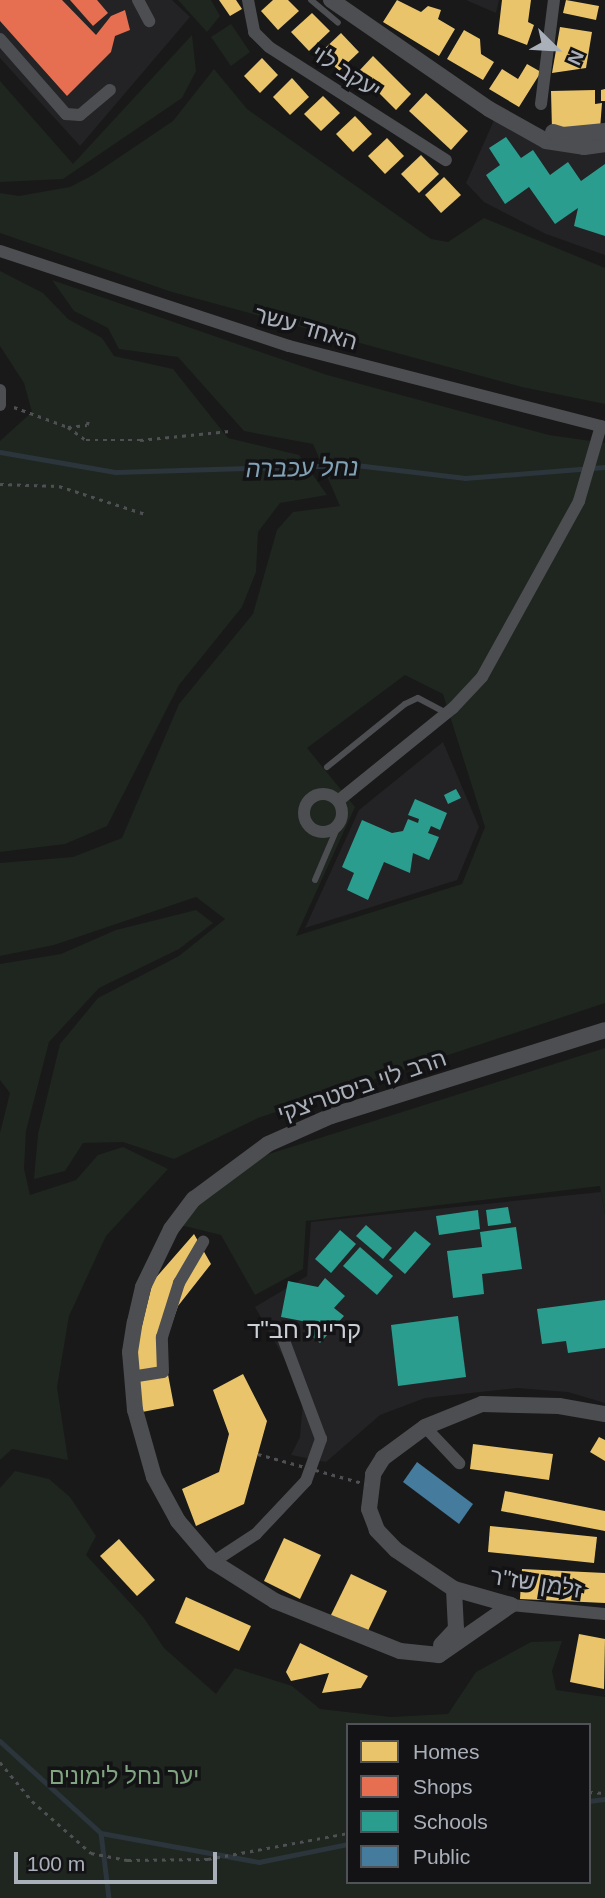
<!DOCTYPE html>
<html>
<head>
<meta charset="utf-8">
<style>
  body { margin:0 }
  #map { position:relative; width:605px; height:1898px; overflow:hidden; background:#191919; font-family:Helvetica,Heebo,sans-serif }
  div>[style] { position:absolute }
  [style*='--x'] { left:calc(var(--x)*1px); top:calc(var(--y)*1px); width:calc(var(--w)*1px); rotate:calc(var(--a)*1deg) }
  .built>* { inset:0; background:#232325 }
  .green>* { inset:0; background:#1e261f }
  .homes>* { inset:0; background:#e9c46a }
  .shops>* { inset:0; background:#e76f51 }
  .schools>* { inset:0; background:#2a9d8f }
  .public>* { inset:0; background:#457b9d }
  .stream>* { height:4.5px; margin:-2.25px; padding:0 2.25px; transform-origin:2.25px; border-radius:2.25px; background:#2b353b }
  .path>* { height:2.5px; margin-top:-1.25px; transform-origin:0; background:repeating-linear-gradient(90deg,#4f5054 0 3.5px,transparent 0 8.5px) }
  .service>* { height:6px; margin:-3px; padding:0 3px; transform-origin:3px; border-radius:3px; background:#4d4e52 }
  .minor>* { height:12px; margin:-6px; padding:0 6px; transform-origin:6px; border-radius:6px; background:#4d4e52 }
  .minor>.ring { margin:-6px; padding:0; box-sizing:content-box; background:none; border:12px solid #4d4e52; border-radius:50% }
  .tertiary>* { height:16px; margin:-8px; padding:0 8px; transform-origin:8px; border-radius:8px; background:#4d4e52 }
  .path-bridge>* { height:2.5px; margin-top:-1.25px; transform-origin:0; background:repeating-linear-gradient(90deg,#4f5054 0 3.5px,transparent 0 8.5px) }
  span { translate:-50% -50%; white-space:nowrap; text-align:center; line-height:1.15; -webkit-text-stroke:7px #131315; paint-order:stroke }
  .street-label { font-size:23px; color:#aab0ba }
  .park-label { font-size:23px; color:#81a581 }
  .water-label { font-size:24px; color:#81a1b5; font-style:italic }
  .neighbourhood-label { font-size:24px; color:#cbcfd6 }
  .legend { position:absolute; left:346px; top:1723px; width:245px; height:161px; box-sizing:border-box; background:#131315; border:2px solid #4f5257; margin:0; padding:9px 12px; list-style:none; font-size:21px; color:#aab0ba }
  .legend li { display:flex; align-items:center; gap:14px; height:35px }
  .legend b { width:35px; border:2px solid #4f5257 }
  .north { position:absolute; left:521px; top:14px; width:70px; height:70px; -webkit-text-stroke:5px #131315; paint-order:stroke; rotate:114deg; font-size:19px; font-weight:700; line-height:28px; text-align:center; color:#aab0ba }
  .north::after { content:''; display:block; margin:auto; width:24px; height:32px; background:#aab0ba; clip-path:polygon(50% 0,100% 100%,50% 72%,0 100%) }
  .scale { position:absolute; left:14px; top:1852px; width:203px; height:32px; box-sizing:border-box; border:4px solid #aab0ba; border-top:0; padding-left:9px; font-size:21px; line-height:24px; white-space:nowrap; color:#aab0ba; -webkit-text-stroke:5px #131315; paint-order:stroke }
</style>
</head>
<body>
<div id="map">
  <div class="built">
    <i style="clip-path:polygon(0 0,172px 0,190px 17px,80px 146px,0 58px)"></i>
    <i style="clip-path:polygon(466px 0,499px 0,496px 13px)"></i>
    <i style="clip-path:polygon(495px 118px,605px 151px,605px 255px,546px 234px,484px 202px,466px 183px)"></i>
    <i style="clip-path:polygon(443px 742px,479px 827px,457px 880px,305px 928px,359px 810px)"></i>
    <i style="clip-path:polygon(601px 1192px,605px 1214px,605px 1403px,568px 1392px,518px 1388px,425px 1398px,380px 1415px,326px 1462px,291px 1455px,300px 1437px,303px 1400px,296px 1379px,255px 1307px,307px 1276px,311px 1222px)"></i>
  </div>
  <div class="green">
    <i style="clip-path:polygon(178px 0,211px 0,220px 16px,207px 32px)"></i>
    <i style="clip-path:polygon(231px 24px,250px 52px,231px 66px,211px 37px)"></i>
    <i style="clip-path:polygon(192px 35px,196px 71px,182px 98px,63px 179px,0 182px,0 81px,73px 164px)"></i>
    <i style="clip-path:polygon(214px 69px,247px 109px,431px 239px,448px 242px,484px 218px,605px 268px,605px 404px,522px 387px,172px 292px,0 233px,0 193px,19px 196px,70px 187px,93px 175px,173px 121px)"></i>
    <i style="clip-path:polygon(0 271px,43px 293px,68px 319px,102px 338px,114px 356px,173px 369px,228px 438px,299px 455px,327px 495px,280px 503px,258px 532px,256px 572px,242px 607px,179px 685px,107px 826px,65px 844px,0 852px,0 441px,32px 412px,24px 383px,0 346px)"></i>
    <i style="clip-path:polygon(evenodd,52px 280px,327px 375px,549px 435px,605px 443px,605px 1003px,258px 1118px,174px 1159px,123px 1142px,83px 1143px,65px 1171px,34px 1179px,38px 1134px,60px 1044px,98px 998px,179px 956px,225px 919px,196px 897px,54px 945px,0 956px,0 863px,73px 857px,122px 838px,179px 704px,253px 614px,277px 530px,293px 512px,340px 506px,313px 444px,244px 431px,178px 357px,119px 349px,108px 328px,74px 311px,52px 280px,405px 675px,443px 694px,485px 827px,462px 884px,296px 936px,355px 807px,307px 748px,405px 675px)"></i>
    <i style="clip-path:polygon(196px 910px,213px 923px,179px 949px,99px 988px,49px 1042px,26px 1131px,24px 1169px,30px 1195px,76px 1180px,98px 1155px,123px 1147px,168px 1169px,106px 1236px,69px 1316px,57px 1387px,68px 1460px,12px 1449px,0 1460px,0 1133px,10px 1093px,0 1080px,0 964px,61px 954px,116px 930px)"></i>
    <i style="clip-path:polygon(605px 1048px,605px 1214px,600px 1186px,306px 1221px,303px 1269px,255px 1295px,221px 1235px,168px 1222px,250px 1160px)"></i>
    <i style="clip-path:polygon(evenodd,15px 1471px,49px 1479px,70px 1497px,96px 1536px,86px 1555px,144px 1618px,164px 1648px,216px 1694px,235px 1668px,292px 1686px,320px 1709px,391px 1717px,448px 1714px,476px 1672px,531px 1642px,562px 1641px,552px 1671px,556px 1690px,605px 1697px,605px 1898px,0 1898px,0 1488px,15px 1471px,348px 1725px,589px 1725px,589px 1882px,348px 1882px,348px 1725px)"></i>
  </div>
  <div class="homes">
    <i style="clip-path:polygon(219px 0,236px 0,242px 9px,230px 16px)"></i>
    <i style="clip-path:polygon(273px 0,288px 0,299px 11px,278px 30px,261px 11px)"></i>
    <i style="clip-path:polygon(397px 0,421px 12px,428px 6px,441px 10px,438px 19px,455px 29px,439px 56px,383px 22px)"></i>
    <i style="clip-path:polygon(502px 0,531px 0,528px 22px,534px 25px,527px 45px,498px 34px)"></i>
    <i style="clip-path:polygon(566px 0,599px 6px,596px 20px,563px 13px)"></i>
    <i style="clip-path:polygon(312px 13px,330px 31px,309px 51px,291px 32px)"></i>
    <i style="clip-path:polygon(560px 27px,592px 32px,586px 68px,552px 73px)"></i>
    <i style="clip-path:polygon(464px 30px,480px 39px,481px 54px,494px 62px,483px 80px,447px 59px)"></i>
    <i style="clip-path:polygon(341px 33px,359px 52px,339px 71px,321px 52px)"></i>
    <i style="clip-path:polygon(373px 56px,411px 94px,396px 110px,358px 72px)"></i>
    <i style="clip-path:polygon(262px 58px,278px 75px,260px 93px,244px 76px)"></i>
    <i style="clip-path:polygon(527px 64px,541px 72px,519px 107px,489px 89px,502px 69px,518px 79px)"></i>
    <i style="clip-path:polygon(292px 78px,309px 97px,290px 115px,273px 97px)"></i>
    <i style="clip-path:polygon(605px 89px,605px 101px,601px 101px,601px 90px)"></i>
    <i style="clip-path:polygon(595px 90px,595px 104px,602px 103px,600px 129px,552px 130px,551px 91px)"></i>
    <i style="clip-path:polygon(426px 93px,468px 131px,451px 150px,409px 111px)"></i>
    <i style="clip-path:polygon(323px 96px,340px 113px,321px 131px,304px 114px)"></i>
    <i style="clip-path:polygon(355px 116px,372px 134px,353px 152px,336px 134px)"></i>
    <i style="clip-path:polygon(387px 138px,404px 156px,385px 174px,368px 156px)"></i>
    <i style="clip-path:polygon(421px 155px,439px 174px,419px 193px,401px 174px)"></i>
    <i style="clip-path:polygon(444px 177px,461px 195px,441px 213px,425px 195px)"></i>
    <i style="clip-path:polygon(194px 1234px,211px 1264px,178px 1306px,163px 1348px,174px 1406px,142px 1412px,132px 1365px,153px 1281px)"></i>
    <i style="clip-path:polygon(243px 1374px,267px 1421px,244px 1504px,196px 1526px,182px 1489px,219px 1472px,229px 1434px,213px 1390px)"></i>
    <i style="clip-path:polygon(599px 1437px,605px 1440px,605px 1461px,590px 1452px)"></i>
    <i style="clip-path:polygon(473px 1444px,553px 1454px,549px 1480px,470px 1469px)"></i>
    <i style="clip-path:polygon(505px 1491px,605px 1511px,605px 1531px,501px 1511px)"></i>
    <i style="clip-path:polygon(490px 1526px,597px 1537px,594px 1563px,488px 1552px)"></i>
    <i style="clip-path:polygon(284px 1538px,321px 1555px,300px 1599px,264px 1581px)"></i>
    <i style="clip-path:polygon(119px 1539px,155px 1580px,137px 1596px,100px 1556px)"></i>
    <i style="clip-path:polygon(522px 1569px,605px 1573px,605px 1603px,520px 1599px)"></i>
    <i style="clip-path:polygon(351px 1574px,387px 1591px,366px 1635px,330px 1617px)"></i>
    <i style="clip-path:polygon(186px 1597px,251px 1626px,239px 1651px,175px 1623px)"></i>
    <i style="clip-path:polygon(579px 1634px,605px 1639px,604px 1689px,570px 1682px)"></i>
    <i style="clip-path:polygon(300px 1643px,368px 1676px,361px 1688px,322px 1693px,329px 1673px,291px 1681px,286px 1672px)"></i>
  </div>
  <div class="shops">
    <i style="clip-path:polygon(0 0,62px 0,96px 35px,111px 16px,125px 10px,130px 30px,115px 36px,111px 52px,67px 96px,0 21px)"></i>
    <i style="clip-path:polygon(70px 0,97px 0,108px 13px,93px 26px)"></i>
  </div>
  <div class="schools">
    <i style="clip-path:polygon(506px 137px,521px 158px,533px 150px,550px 175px,568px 162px,581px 181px,605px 164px,605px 236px,574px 226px,578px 208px,555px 224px,529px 187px,505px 204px,486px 175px,500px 165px,489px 148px)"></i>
    <i style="clip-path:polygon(456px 789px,461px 798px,448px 804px,444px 795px)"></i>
    <i style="clip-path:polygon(415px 799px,447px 813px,440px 830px,431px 826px,428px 833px,439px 837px,429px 860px,413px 853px,410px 873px,384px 862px,368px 900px,347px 890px,354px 873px,342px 867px,362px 820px,392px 833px,403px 831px,408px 819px,418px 823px,419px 819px,408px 815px)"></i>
    <i style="clip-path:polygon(508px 1207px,511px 1223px,488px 1226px,486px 1210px)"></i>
    <i style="clip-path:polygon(478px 1210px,480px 1229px,439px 1235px,436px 1216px)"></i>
    <i style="clip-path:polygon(366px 1225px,392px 1248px,383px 1259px,356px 1236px)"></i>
    <i style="clip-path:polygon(516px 1227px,522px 1269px,482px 1274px,484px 1294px,453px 1298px,447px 1251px,482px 1247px,480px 1232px)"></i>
    <i style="clip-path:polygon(340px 1230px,356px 1244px,331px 1273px,315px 1259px)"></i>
    <i style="clip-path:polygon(415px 1231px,431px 1244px,405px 1274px,389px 1260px)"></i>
    <i style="clip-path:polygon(360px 1247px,393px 1276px,377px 1295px,343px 1266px)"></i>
    <i style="clip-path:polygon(325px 1278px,345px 1296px,334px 1308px,344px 1316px,320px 1343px,306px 1331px,313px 1323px,281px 1317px,288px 1281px,318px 1287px)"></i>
    <i style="clip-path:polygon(605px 1300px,605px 1348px,568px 1353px,566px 1341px,542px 1344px,537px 1309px)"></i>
    <i style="clip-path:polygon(458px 1316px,466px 1377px,398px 1386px,391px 1325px)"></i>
  </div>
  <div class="public">
    <i style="clip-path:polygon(417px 1462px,473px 1504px,459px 1524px,403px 1482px)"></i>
  </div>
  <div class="stream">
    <i style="--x:0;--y:452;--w:118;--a:9.8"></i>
    <i style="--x:116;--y:472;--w:240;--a:-1.7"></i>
    <i style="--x:356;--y:465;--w:110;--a:6.8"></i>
    <i style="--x:465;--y:478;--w:140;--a:-4.5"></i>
    <i style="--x:0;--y:1741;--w:137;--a:42.3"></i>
    <i style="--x:101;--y:1833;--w:161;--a:10.4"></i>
    <i style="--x:259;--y:1862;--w:91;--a:-11.4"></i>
    <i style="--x:589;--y:1801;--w:16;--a:-7"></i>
    <i style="--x:101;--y:1833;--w:65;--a:83"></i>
  </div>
  <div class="path">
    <i style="--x:14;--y:407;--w:58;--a:20.3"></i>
    <i style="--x:68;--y:427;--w:22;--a:36"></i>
    <i style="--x:86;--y:440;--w:54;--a:0"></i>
    <i style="--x:140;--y:440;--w:90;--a:-5.7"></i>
    <i style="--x:68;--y:427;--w:19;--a:-6"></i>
    <i style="--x:87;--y:425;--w:7;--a:-74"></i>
    <i style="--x:0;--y:484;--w:59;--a:1.9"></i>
    <i style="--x:59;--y:486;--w:90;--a:18"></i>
    <i style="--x:0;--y:1762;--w:50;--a:50.6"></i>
    <i style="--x:32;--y:1801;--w:79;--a:41.4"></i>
    <i style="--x:91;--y:1853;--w:38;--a:11"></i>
    <i style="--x:128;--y:1860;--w:80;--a:-0.7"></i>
    <i style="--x:208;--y:1859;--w:142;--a:-10.5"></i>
    <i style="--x:589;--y:1792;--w:16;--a:4"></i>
  </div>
  <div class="service">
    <i style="--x:311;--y:0;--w:35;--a:40"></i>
    <i style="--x:327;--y:767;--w:100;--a:-38.9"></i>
    <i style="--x:405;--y:704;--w:14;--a:-25"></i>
    <i style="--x:418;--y:698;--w:32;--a:28"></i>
    <i style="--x:315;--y:880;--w:66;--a:-66.9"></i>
  </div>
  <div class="minor">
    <i style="--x:138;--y:0;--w:24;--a:62"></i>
    <i style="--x:248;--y:0;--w:33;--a:79"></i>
    <i style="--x:254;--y:32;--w:21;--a:45"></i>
    <i style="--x:269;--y:47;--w:210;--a:32.6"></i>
    <i style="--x:0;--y:39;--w:100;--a:48.7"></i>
    <i style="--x:66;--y:114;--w:14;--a:4"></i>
    <i style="--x:80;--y:115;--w:39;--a:-40"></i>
    <i style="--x:541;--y:104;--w:105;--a:-82.9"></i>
    <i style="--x:0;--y:251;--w:304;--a:18.2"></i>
    <i style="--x:289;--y:346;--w:326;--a:14.4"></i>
    <i style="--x:0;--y:390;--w:15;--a:90"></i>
    <i class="ring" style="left:304px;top:794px;width:26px;height:26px"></i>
    <i style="--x:338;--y:801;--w:148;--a:-39"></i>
    <i style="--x:453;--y:708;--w:42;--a:-46.9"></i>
    <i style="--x:482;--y:677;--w:201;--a:-61.1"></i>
    <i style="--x:579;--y:501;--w:78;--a:-73.7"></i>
    <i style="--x:131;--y:1377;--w:32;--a:-9"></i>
    <i style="--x:163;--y:1372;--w:35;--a:-92"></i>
    <i style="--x:162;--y:1337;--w:57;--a:-72.5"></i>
    <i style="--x:179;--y:1283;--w:48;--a:-59.7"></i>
    <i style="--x:425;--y:1427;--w:50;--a:46.6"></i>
    <i style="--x:213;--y:1562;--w:51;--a:-33.1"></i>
    <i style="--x:256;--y:1534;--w:73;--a:-46.7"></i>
    <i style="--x:306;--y:1481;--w:45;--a:-70.3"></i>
    <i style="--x:321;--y:1439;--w:111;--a:-110.6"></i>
    <i style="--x:511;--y:1605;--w:94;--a:5.5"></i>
  </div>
  <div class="tertiary">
    <i style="--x:331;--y:0;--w:192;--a:34.6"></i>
    <i style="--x:489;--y:109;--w:65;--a:29.3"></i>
    <i style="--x:546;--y:141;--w:38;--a:9"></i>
    <i style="--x:584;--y:147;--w:21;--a:-8"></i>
    <i style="--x:553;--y:132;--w:10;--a:17"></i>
    <i style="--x:563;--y:135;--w:42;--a:-5.4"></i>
    <i style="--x:511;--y:1605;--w:88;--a:145.2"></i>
    <i style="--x:439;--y:1655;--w:39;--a:-174"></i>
    <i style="--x:400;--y:1651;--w:135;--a:-158.2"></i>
    <i style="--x:275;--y:1601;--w:73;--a:-147.8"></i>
    <i style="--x:213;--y:1562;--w:54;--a:-130.5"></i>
    <i style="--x:178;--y:1521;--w:50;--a:-118.6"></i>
    <i style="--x:154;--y:1477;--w:70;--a:-105.8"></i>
    <i style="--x:135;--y:1410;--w:58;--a:-94.9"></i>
    <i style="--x:130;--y:1352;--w:30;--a:-81"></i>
    <i style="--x:135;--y:1322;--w:36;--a:-77"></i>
    <i style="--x:143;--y:1287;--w:64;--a:-64.2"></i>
    <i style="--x:171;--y:1229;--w:38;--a:-53"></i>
    <i style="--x:194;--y:1199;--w:92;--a:-36.6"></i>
    <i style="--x:268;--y:1144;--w:69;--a:-24"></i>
    <i style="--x:331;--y:1116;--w:287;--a:-17.4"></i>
    <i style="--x:511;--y:1605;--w:59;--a:-164.3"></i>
    <i style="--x:454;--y:1589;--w:70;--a:-146.1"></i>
    <i style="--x:396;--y:1550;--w:28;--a:-134"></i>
    <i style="--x:377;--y:1530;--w:22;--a:-111"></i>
    <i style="--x:369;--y:1509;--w:35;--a:-83"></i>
    <i style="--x:373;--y:1474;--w:19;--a:-58"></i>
    <i style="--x:383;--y:1458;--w:52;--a:-36.4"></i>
    <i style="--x:425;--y:1427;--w:61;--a:-22"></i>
    <i style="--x:482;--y:1404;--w:77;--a:1.5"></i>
    <i style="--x:559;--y:1406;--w:47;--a:9.9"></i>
    <i style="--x:441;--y:1645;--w:22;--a:-47"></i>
    <i style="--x:456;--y:1629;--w:40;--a:-92.9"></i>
  </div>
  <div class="path-bridge">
    <i style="--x:258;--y:1454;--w:116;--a:15.5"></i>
  </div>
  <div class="street-label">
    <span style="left:346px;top:72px;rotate:33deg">יעקב לוי</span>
    <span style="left:306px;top:328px;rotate:16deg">האחד עשר</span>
    <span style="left:362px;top:1086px;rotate:-19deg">הרב לוי ביסטריצקי</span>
    <span style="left:536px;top:1583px;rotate:9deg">זלמן שז"ר</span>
  </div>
  <div class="park-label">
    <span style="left:124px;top:1776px">יער נחל לימונים</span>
  </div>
  <div class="water-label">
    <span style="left:302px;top:468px;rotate:-1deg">נחל עכברה</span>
  </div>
  <div class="neighbourhood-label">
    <span style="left:304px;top:1330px">קריית חב"ד</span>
  </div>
  <ul class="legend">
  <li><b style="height:19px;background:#e9c46a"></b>Homes</li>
  <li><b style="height:19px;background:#e76f51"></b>Shops</li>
  <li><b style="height:19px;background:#2a9d8f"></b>Schools</li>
  <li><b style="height:19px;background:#457b9d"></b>Public</li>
  </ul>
  <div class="north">N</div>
  <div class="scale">100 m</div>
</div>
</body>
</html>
